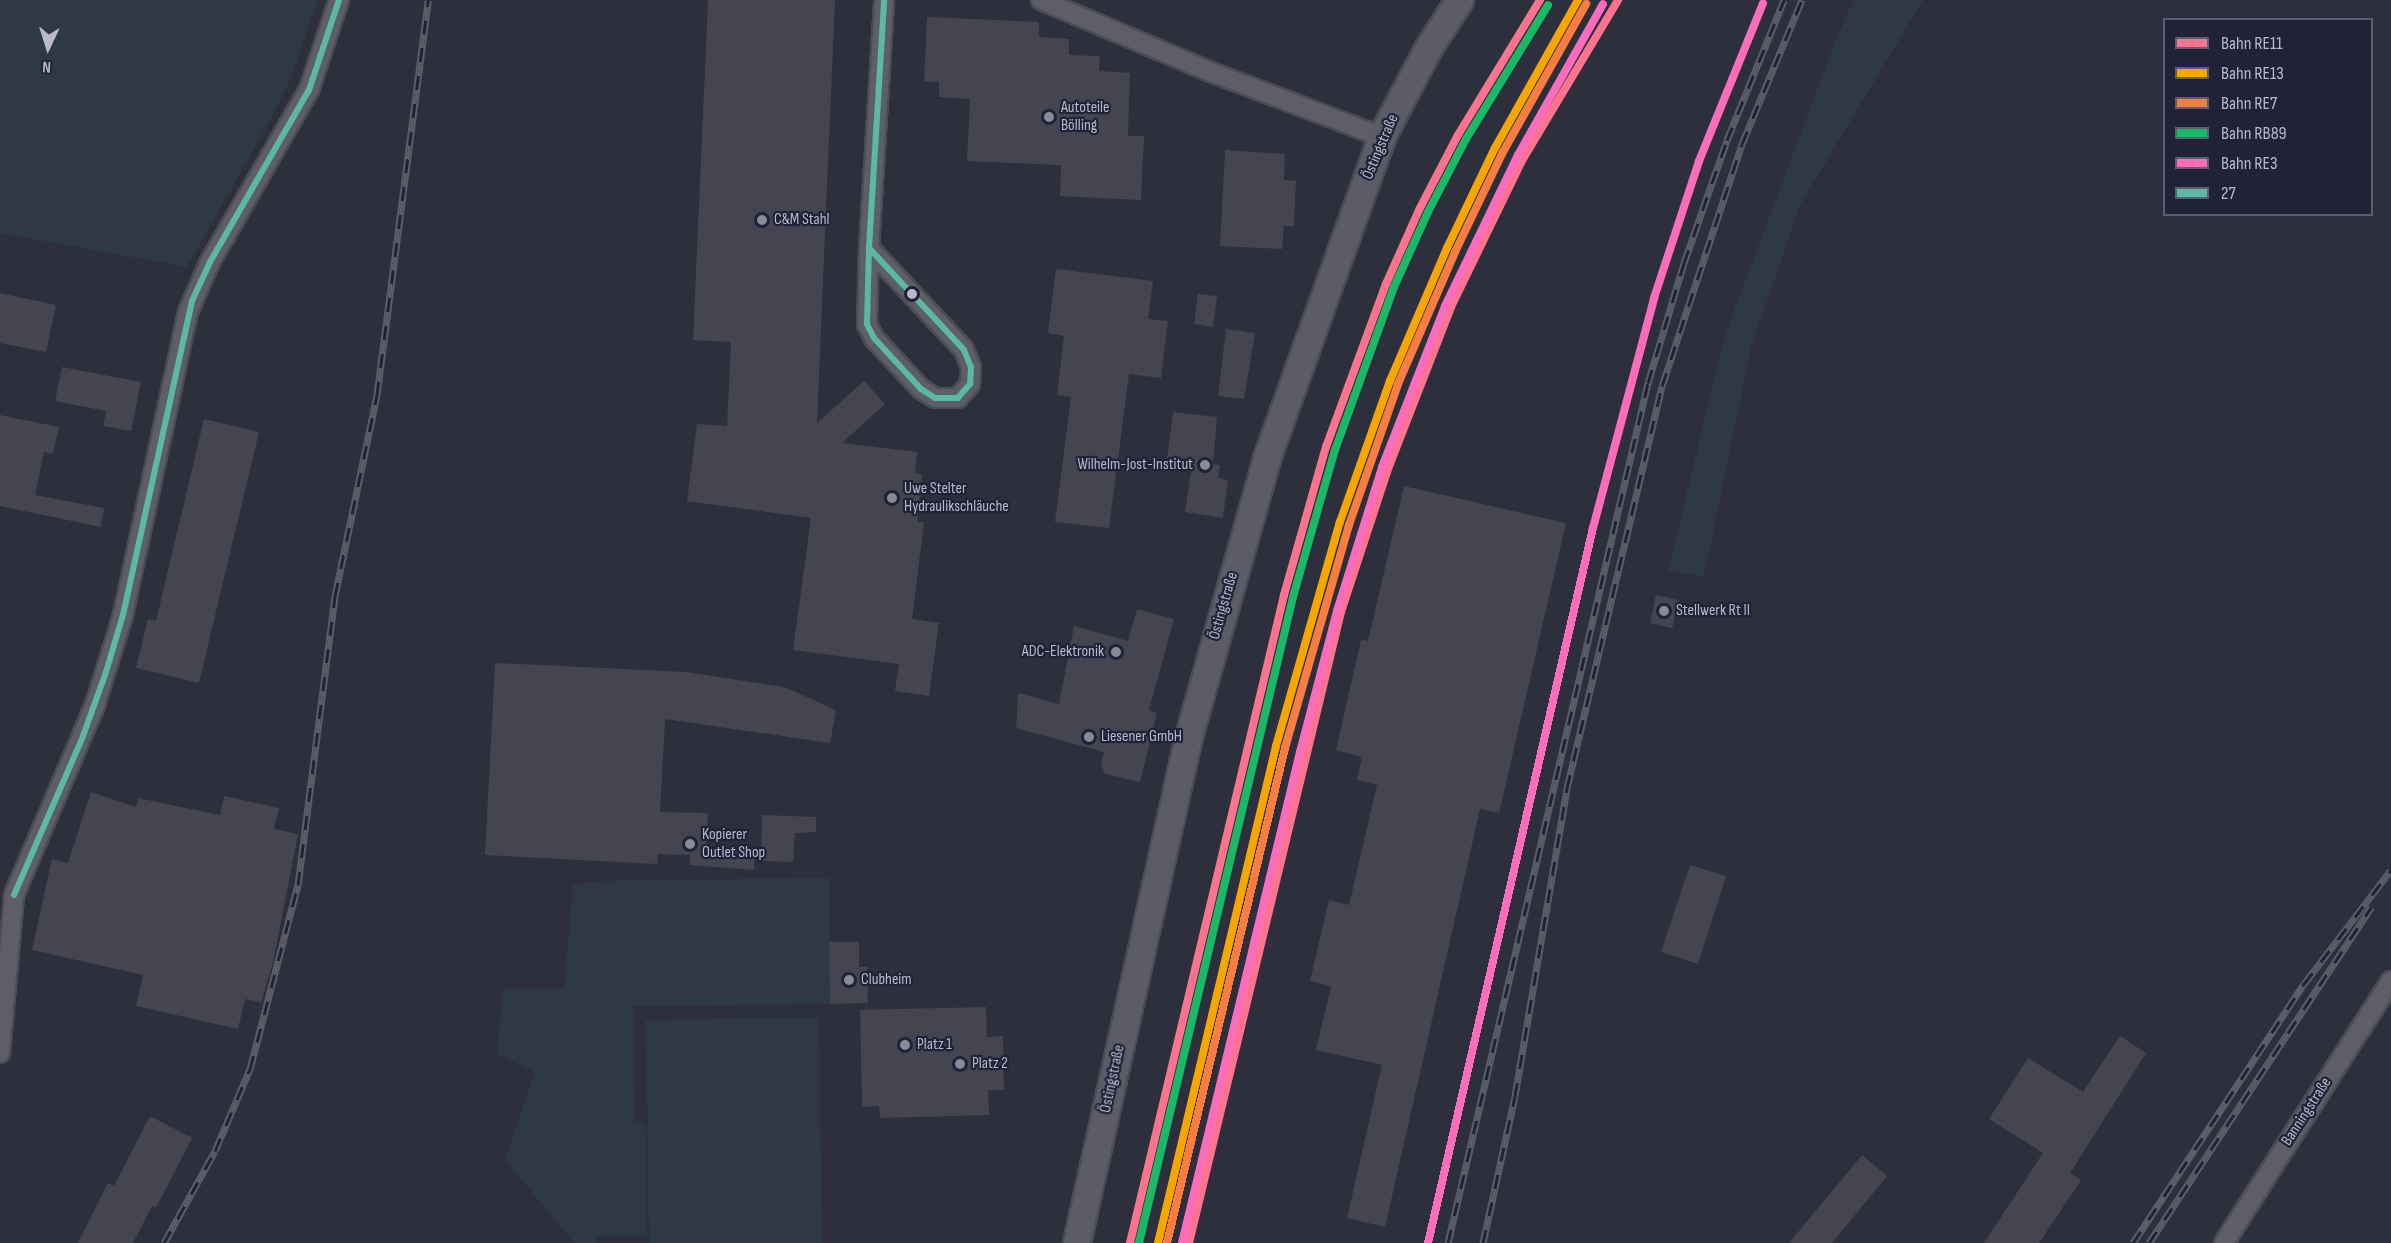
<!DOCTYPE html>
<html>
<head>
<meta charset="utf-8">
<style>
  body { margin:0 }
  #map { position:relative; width:2391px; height:1243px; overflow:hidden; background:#2e2f3c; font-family:"Sofia Sans Condensed",sans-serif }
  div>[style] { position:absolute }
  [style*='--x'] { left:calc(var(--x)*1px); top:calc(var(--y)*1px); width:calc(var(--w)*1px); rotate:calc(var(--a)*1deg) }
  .green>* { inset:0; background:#2e3945 }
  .building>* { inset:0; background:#444550 }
  .roads { filter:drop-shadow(2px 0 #4c4c56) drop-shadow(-2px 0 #4c4c56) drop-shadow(0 2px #4c4c56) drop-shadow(0 -2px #4c4c56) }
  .street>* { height:18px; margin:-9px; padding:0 9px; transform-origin:9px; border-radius:9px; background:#5e5e69 }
  .secondary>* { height:26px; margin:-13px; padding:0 13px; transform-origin:13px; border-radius:13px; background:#5c5c68 }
  .rail>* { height:7px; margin-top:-3.5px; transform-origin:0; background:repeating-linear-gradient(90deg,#202237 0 14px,#5c5d68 0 28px); box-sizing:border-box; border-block:2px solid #5c5d68 }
  .bus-1>* { height:6px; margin:-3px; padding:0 3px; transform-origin:3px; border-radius:3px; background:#5db8a1 }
  .rail-1>* { height:8px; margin:-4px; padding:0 4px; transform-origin:4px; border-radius:4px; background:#fc738d }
  .rail-2>* { height:8px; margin:-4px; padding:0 4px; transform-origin:4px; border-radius:4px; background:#f7a600 }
  .rail-3>* { height:8px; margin:-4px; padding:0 4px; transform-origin:4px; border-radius:4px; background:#f77d43 }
  .rail-4>* { height:8px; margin:-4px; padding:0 4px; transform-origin:4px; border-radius:4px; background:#1ab867 }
  .rail-5>* { height:8px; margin:-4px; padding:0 4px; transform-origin:4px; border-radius:4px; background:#fb6dba }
  .dots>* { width:16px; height:16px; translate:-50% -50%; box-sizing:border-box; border:3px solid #202237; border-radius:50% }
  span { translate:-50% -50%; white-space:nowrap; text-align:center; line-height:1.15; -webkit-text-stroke:4.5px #202237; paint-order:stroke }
  .poi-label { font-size:16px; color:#b9b9cb }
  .left { translate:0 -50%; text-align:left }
  .right { translate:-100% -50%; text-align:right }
  .street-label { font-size:16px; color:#b9b9cb }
  .legend { position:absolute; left:2163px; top:18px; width:210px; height:198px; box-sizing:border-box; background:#202237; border:2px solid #5d5e72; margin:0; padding:8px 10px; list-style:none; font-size:18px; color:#b9b9cb }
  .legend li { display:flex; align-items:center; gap:12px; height:30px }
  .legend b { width:30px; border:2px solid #5d5e72 }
  .north { position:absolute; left:18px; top:18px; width:60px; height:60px; -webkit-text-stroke:4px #202237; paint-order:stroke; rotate:184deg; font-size:16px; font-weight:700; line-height:24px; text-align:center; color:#b9b9cb }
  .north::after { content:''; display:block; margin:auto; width:21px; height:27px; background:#b9b9cb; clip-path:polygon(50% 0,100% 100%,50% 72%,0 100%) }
</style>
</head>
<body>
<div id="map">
  <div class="green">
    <i style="clip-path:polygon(0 0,318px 0,291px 77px,271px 119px,187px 267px,0 233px)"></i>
    <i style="clip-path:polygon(1854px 0,1923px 0,1799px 207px,1751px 348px,1704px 576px,1668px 571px,1725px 335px,1838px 34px)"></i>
    <i style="clip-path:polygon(829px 878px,830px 1004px,634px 1006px,635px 1121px,645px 1122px,647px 1236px,595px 1236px,597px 1243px,574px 1243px,505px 1160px,535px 1072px,497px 1054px,503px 988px,564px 989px,573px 885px,594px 881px)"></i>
    <i style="clip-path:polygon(819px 1017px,822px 1243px,649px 1243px,646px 1020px)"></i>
  </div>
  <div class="building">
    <i style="clip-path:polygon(708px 0,835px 0,817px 423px,864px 381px,885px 404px,842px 443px,917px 452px,915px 473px,922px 474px,917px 522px,924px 522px,912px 619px,939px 623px,929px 696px,895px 691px,899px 664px,793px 650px,811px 518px,687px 501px,697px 424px,727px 426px,731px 342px,693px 340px)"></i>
    <i style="clip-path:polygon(927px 17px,1039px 22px,1039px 37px,1069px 39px,1069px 55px,1100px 56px,1099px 71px,1130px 73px,1128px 136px,1144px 136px,1141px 200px,1060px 196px,1061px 165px,967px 161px,970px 99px,939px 97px,939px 82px,924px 81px)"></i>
    <i style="clip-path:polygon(1225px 150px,1285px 154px,1284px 180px,1296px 181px,1294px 226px,1284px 226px,1282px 249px,1220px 246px)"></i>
    <i style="clip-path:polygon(1056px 269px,1153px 281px,1148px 319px,1168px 321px,1161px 378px,1129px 374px,1109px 528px,1055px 522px,1071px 397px,1057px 395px,1064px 336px,1048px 333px)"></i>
    <i style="clip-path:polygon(0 293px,56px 305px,46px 352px,0 343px)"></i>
    <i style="clip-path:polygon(1198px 294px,1217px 296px,1213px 327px,1194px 324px)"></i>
    <i style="clip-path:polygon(1226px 329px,1255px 333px,1244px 399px,1218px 396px)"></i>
    <i style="clip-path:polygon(62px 367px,141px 382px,131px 431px,103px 426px,106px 411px,55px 401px)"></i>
    <i style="clip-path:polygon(1173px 412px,1217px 417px,1213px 464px,1220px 465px,1218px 478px,1228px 480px,1223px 518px,1185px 512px,1192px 465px,1167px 460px)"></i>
    <i style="clip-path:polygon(0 415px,59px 427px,53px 454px,44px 452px,35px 495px,104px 508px,101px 527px,0 506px)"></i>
    <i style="clip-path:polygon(204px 419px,259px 432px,199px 683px,136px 668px,148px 619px,156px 621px)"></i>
    <i style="clip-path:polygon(1404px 486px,1566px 523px,1499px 813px,1480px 809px,1385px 1227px,1347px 1218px,1382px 1065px,1316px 1050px,1331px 986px,1310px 981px,1329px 900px,1349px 905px,1377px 785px,1357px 780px,1362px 757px,1336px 750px,1361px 640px,1368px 641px)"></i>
    <i style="clip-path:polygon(1656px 595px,1679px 600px,1672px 628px,1650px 623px)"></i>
    <i style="clip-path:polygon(1137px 609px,1174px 619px,1149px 710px,1157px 713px,1140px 782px,1105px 774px,1101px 764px,1104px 752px,1016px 728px,1018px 693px,1059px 704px,1074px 626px,1128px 641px)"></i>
    <i style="clip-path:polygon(495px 663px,686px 672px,784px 687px,836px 710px,830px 743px,665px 719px,660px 812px,708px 813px,706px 849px,755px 852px,754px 870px,690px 865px,690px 855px,658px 854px,657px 864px,485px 855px)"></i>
    <i style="clip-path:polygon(91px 792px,136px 807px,138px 798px,220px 815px,224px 796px,279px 808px,274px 829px,298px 834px,273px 963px,261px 1003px,245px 999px,238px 1029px,136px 1006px,143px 975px,32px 950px,52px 859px,68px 863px)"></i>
    <i style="clip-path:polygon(762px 815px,816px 817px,816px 832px,795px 833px,793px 862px,761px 861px)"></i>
    <i style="clip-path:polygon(1690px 865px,1726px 876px,1698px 964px,1661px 952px)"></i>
    <i style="clip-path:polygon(829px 942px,859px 942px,859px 967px,867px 967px,868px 1003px,830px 1004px)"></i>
    <i style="clip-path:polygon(986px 1007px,987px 1037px,1003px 1036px,1004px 1090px,988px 1090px,989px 1115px,880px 1118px,879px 1106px,862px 1107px,860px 1010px)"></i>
    <i style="clip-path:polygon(2120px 1036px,2146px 1053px,2070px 1173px,2081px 1180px,2039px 1243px,1984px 1243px,2043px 1153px,1989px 1119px,2028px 1058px,2083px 1092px)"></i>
    <i style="clip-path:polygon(150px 1116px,192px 1138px,156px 1208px,152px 1206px,133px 1243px,78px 1243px,108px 1183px,114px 1186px)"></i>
    <i style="clip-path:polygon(1862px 1155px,1887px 1176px,1832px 1243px,1789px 1243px)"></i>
  </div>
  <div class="roads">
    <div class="street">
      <i style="--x:1041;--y:0;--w:185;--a:23"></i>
      <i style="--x:1211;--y:72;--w:183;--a:20.8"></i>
      <i style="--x:869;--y:248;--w:139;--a:47"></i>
      <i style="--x:964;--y:350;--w:18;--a:68"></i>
      <i style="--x:971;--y:367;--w:17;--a:93"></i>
      <i style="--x:970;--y:384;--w:18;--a:131"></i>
      <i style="--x:958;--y:398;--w:23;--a:180"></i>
      <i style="--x:935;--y:398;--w:17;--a:-147"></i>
      <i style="--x:921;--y:389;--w:69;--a:-132.7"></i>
      <i style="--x:874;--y:338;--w:16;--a:-117"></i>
      <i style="--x:867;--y:324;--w:76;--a:-88.5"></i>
      <i style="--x:869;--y:248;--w:248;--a:-86.5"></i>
      <i style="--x:0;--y:1053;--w:159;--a:-84.9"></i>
      <i style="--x:14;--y:895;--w:207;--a:-66.9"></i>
      <i style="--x:95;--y:705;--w:94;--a:-72.7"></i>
      <i style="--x:123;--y:615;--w:310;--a:-77.9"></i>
      <i style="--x:188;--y:312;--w:55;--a:-66.3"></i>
      <i style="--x:210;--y:262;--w:198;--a:-60.1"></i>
      <i style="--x:309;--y:90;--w:95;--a:-71.6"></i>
      <i style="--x:2224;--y:1243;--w:311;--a:-57.5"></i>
    </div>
    <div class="secondary">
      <i style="--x:1077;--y:1243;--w:518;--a:-77.52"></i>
      <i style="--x:1189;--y:737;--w:289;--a:-74.3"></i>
      <i style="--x:1267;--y:459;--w:342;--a:-70.3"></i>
      <i style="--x:1382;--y:137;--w:101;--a:-62.2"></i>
      <i style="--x:1429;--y:48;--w:57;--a:-57.1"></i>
    </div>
  </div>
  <div class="rail">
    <i style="--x:164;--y:1243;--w:105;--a:-61"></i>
    <i style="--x:215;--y:1151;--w:89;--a:-66.9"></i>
    <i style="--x:250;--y:1069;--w:190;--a:-75.4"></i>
    <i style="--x:298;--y:885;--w:291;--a:-82.7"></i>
    <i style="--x:335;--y:596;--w:205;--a:-78.2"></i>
    <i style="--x:377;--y:395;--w:398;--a:-82.6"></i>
    <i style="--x:1448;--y:1243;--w:883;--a:-76.91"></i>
    <i style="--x:1648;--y:383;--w:125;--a:-73.3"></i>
    <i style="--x:1684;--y:263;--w:130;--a:-70.7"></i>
    <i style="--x:1727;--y:140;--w:151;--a:-67.8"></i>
    <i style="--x:1483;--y:1243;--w:150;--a:-77.7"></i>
    <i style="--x:1515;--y:1096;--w:312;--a:-80.4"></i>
    <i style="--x:1567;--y:788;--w:413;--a:-76.7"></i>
    <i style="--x:1662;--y:386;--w:255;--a:-71.7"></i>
    <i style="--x:1742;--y:144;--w:156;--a:-67.4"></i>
    <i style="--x:2133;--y:1243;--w:310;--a:-56.6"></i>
    <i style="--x:2304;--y:984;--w:143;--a:-52.7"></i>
    <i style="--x:2149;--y:1243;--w:403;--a:-56.5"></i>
  </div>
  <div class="bus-1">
    <i style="--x:869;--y:248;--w:139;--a:47"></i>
    <i style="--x:964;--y:350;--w:18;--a:68"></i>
    <i style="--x:971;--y:367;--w:17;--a:93"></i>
    <i style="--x:970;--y:384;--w:18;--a:131"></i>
    <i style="--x:958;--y:398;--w:23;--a:180"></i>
    <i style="--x:935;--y:398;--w:17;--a:-147"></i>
    <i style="--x:921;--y:389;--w:69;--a:-132.7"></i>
    <i style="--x:874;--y:338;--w:16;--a:-117"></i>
    <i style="--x:867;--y:324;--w:76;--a:-88.5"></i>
    <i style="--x:869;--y:248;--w:248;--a:-86.5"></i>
    <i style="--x:14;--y:895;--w:173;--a:-66.5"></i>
    <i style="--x:83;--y:736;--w:68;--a:-70.2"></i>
    <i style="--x:106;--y:672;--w:59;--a:-73.4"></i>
    <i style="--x:123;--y:615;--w:321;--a:-77.6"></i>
    <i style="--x:192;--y:301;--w:43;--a:-65.2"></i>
    <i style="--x:210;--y:262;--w:198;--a:-60.1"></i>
    <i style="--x:309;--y:90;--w:95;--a:-71.6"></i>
  </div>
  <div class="rail-1">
    <i style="--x:1130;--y:1243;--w:666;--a:-76.63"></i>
    <i style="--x:1284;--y:595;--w:154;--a:-74.2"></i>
    <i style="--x:1326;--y:447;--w:174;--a:-69.8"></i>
    <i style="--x:1386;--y:284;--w:83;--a:-65.9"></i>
    <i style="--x:1420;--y:208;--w:82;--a:-62.5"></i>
    <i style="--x:1458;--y:135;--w:158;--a:-58.7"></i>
    <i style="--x:1189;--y:1243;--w:649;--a:-76.46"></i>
    <i style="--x:1341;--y:612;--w:151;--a:-71.8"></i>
    <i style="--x:1388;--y:469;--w:174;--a:-68.7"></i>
    <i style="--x:1451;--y:307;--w:165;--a:-64.1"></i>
    <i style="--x:1523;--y:159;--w:185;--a:-59.1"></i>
  </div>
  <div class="rail-2">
    <i style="--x:1158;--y:1243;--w:511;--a:-76.64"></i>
    <i style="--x:1276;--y:746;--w:233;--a:-74.1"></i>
    <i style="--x:1340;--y:522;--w:150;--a:-70.5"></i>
    <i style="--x:1390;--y:381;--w:145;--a:-66.8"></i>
    <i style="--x:1447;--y:248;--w:111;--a:-64.4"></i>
    <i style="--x:1495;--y:148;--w:170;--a:-60.7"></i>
  </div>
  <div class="rail-3">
    <i style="--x:1167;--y:1243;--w:509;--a:-76.59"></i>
    <i style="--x:1285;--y:748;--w:232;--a:-74"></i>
    <i style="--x:1349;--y:525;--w:149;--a:-70.8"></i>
    <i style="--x:1398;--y:384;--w:144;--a:-66.6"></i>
    <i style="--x:1455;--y:252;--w:111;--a:-64.4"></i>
    <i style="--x:1503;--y:152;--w:170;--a:-60.7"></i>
  </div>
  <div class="rail-4">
    <i style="--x:1139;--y:1243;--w:664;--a:-76.59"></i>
    <i style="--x:1293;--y:597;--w:153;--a:-74.1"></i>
    <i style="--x:1335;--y:450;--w:173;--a:-70.1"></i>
    <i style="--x:1394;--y:287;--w:82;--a:-65.6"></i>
    <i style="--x:1428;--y:212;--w:82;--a:-62.5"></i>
    <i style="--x:1466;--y:139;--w:157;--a:-58.5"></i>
  </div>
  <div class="rail-5">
    <i style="--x:1182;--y:1243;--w:505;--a:-76.49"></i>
    <i style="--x:1300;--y:752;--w:146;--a:-75.3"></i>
    <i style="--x:1337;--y:611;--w:151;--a:-72.6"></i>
    <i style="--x:1382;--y:467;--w:173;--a:-68.6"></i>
    <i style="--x:1445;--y:306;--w:168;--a:-64.2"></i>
    <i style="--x:1518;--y:155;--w:173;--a:-60.6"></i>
    <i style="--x:1428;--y:1243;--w:734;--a:-77.01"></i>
    <i style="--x:1593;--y:528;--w:238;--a:-75.1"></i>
    <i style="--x:1654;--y:298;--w:144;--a:-71.8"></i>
    <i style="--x:1699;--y:161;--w:170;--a:-67.9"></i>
  </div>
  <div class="dots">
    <i style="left:1049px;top:117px;background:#888999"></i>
    <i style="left:762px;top:220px;background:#888999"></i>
    <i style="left:912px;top:294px;background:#b9b9cb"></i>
    <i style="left:1205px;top:465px;background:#888999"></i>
    <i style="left:892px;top:498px;background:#888999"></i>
    <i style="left:1664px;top:611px;background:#888999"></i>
    <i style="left:1116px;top:652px;background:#888999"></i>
    <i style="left:1089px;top:737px;background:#888999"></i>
    <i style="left:690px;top:844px;background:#888999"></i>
    <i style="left:849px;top:980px;background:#888999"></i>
    <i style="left:905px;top:1045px;background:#888999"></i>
    <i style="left:960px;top:1064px;background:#888999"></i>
  </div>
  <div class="poi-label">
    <span class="left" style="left:1061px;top:117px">Autoteile<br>Bölling</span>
    <span class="left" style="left:774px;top:220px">C&amp;M Stahl</span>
    <span class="right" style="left:1193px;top:465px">Wilhelm-Jost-Institut</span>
    <span class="left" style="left:904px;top:498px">Uwe Stelter<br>Hydraulikschläuche</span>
    <span class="left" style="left:1676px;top:611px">Stellwerk Rt II</span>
    <span class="right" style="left:1104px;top:652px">ADC-Elektronik</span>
    <span class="left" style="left:1101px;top:737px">Liesener GmbH</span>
    <span class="left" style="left:702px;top:844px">Kopierer<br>Outlet Shop</span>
    <span class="left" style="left:861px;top:980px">Clubheim</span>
    <span class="left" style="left:917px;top:1045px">Platz 1</span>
    <span class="left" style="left:972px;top:1064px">Platz 2</span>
  </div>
  <div class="street-label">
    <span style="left:1381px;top:147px;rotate:-67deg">Östingstraße</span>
    <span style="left:1224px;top:606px;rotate:-74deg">Östingstraße</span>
    <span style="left:1113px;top:1079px;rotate:-78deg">Östingstraße</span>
    <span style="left:2307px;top:1112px;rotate:-57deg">Banningstraße</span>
  </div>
  <ul class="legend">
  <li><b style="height:8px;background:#fc738d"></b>Bahn RE11</li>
  <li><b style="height:8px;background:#f7a600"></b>Bahn RE13</li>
  <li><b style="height:8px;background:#f77d43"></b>Bahn RE7</li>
  <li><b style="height:8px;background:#1ab867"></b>Bahn RB89</li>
  <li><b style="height:8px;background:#fb6dba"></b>Bahn RE3</li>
  <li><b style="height:8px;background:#5db8a1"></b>27</li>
  </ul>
  <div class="north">N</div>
</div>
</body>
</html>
